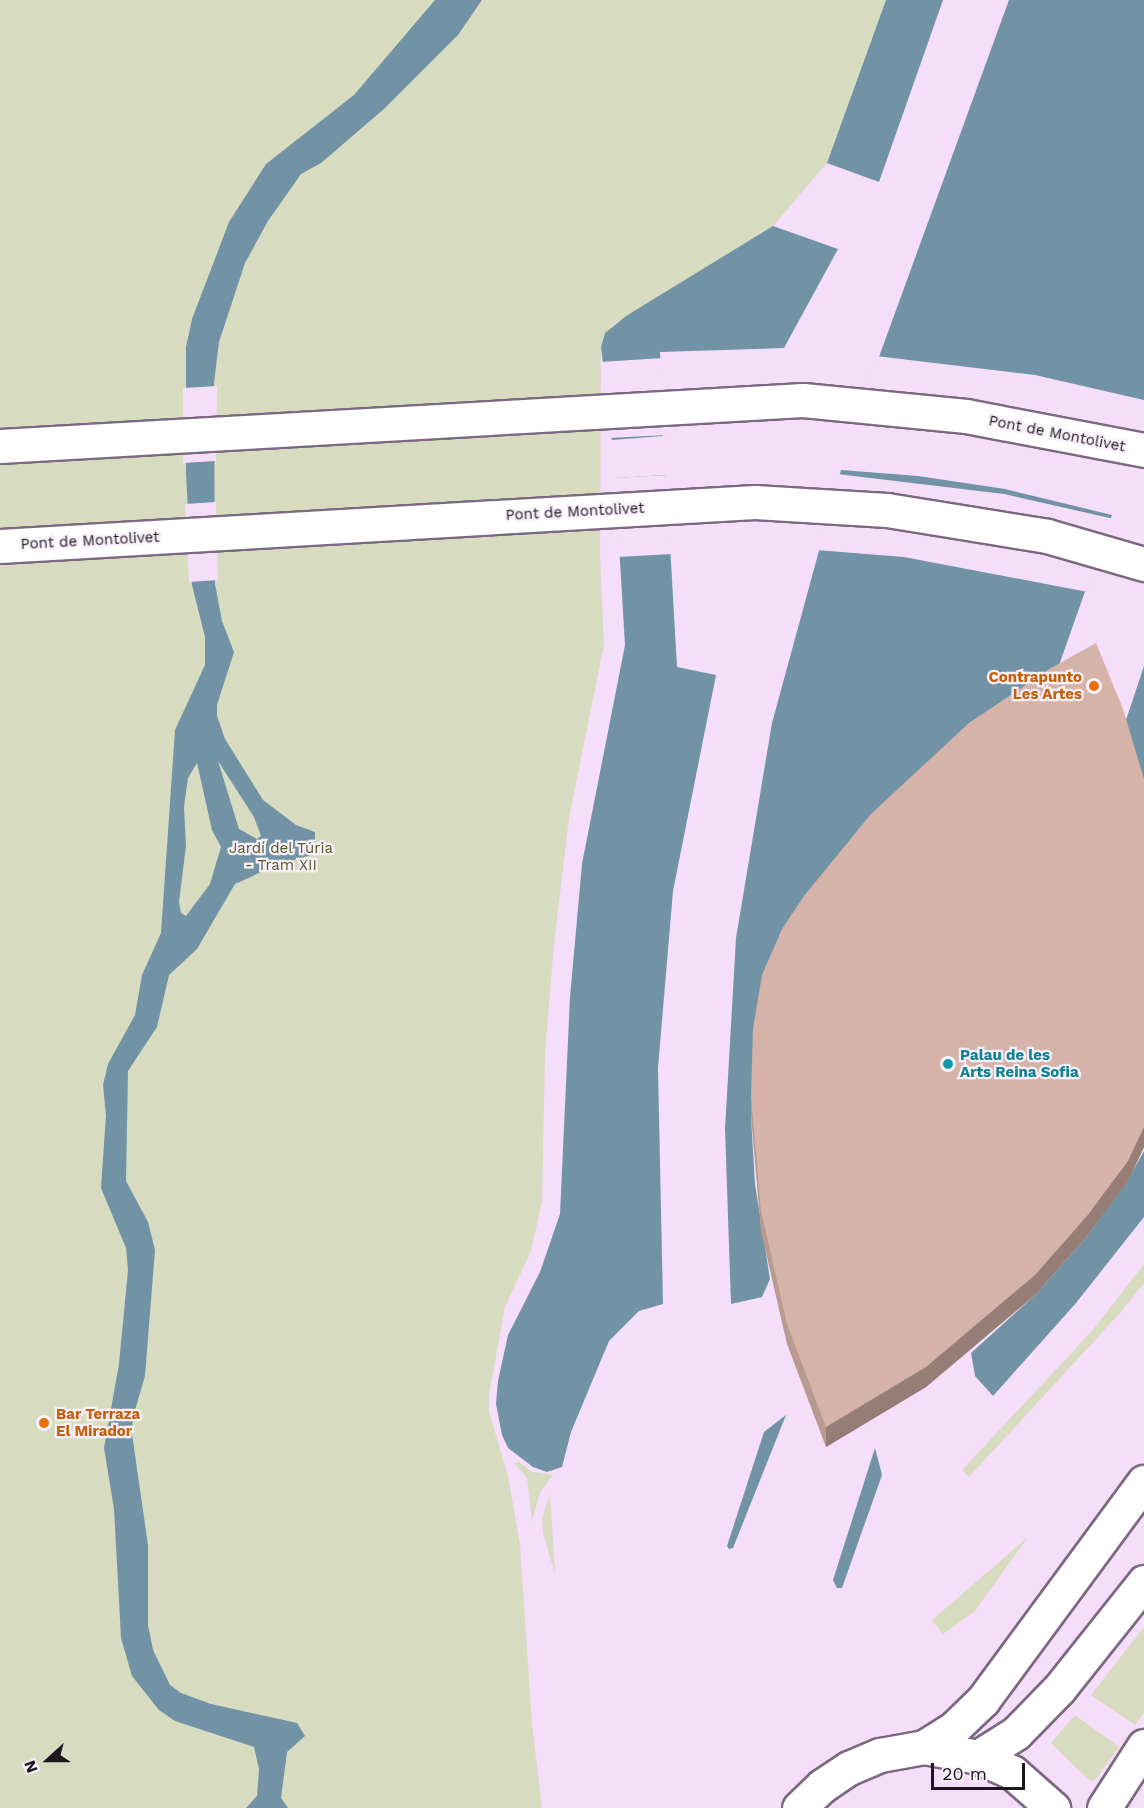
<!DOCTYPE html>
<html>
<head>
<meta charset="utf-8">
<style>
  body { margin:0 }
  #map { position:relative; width:1144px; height:1808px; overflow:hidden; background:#f4def9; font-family:"Work Sans",sans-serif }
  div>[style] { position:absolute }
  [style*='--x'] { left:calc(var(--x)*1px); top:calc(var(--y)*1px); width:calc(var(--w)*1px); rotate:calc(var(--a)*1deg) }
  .green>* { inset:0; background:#d7dbbf }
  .water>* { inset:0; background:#7293a5 }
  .pier>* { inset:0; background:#f4def9 }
  .roads { filter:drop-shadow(2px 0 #7c6981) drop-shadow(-2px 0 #7c6981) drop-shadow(0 2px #7c6981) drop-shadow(0 -2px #7c6981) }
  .primary>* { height:33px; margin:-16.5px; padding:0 16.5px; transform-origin:16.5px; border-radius:16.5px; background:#fff }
  .highway>* { height:33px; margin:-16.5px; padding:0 16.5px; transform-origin:16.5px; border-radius:16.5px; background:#fff }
  .wall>* { inset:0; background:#b89a90 }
  .shaded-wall>* { inset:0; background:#967d76 }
  .building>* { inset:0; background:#d6b3a8 }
  .dots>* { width:16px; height:16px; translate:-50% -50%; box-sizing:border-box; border:3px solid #f9f0fb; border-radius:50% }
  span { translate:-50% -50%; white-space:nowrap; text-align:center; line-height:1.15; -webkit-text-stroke:4.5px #f9f0fb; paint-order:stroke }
  .street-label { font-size:15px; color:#1e1720 }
  .food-label { font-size:15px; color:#c56008; font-weight:700 }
  .right { translate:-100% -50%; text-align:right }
  .left { translate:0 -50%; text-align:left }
  .park-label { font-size:15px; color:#535924 }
  .culture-label { font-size:15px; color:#0d838f; font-weight:700 }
  .north { position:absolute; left:18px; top:1730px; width:60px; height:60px; -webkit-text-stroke:4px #f9f0fb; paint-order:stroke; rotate:249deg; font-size:16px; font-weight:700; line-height:24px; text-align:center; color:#1e1720 }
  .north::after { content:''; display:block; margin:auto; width:21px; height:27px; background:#1e1720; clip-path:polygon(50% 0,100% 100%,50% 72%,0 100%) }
  .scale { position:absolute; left:931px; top:1763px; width:94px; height:27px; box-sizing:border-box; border:3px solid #1e1720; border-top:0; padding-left:8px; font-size:18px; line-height:21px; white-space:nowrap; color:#1e1720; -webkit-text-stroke:4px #f9f0fb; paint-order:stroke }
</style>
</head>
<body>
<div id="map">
  <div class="green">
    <i style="clip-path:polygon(0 0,886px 0,827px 163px,773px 226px,612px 325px,601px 347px,600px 554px,604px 645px,569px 818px,554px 944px,545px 1052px,542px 1201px,531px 1251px,505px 1307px,489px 1395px,489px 1412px,508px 1476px,520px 1545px,532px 1724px,542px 1808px,0 1808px)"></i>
    <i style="clip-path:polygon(1144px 1264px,1144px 1283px,1120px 1313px,969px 1477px,962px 1470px,1092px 1331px)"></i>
    <i style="clip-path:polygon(519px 1462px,532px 1472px,553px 1475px,540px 1492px,532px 1521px,527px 1478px,514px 1463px)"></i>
    <i style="clip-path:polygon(550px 1494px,555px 1574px,543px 1533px,542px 1518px)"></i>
    <i style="clip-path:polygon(1028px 1537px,974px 1612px,943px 1634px,932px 1620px)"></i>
    <i style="clip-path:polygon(1144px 1627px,1144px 1713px,1135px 1725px,1091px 1695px)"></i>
    <i style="clip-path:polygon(1075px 1715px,1119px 1747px,1095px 1780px,1090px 1781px,1051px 1743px)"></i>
  </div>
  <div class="water">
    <i style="clip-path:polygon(evenodd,435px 0,482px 0,458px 35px,385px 108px,321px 163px,301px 174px,268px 221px,245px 263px,219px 342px,214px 383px,215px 584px,222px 621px,234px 652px,217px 705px,217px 716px,225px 739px,263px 800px,296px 825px,315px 832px,315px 854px,279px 864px,235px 884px,197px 949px,169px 975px,157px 1027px,128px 1071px,126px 1181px,148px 1222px,155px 1250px,145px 1376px,133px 1417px,132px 1434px,148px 1545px,148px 1625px,153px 1650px,170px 1685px,181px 1693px,211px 1704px,297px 1723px,305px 1736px,287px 1752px,281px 1798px,288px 1808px,246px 1808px,257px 1796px,259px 1769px,254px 1747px,175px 1721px,159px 1710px,132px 1676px,121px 1638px,114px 1509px,104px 1448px,119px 1364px,128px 1270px,126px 1248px,101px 1188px,106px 1115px,103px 1085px,108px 1064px,135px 1015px,142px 975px,161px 933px,175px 730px,205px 665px,205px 637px,192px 585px,186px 473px,186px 347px,192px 319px,229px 222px,266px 164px,354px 95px,435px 0,218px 761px,254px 817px,261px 836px,257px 839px,239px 829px,218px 761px,435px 0,197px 763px,212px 830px,221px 847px,210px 884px,186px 916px,181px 913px,179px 902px,186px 846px,184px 807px,188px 778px,197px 763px)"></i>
    <i style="clip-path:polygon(886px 0,943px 0,879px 182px,827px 163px)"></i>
    <i style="clip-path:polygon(1009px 0,1144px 0,1144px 430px,1032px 440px,856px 420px)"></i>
    <i style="clip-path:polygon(773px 226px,838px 249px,784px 348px,660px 352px,663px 436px,612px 440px,601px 347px,605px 333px,626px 316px)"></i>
    <i style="clip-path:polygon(841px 470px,918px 476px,1005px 489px,1112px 515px,1051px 688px,751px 1116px,755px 1184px,770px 1279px,762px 1297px,731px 1304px,725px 1129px,736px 938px,772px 723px)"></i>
    <i style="clip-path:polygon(666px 475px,677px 667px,716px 675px,673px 891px,658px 1068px,663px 1304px,639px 1311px,609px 1341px,571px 1432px,562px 1467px,547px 1472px,533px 1467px,508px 1448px,502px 1435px,496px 1404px,498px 1381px,508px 1335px,540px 1272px,560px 1214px,570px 997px,582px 864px,625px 645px,615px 478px)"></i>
    <i style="clip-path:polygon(1144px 666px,1144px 799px,1123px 729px)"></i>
    <i style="clip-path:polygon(1144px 1151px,1144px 1217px,1076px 1303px,993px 1396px,975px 1376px,971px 1353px,1035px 1295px,1087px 1236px,1127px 1181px)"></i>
    <i style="clip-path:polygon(786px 1415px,733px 1548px,729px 1549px,727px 1546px,764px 1432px)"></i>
    <i style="clip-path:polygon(875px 1448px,882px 1475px,842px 1588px,837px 1588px,833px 1580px)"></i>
  </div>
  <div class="pier">
    <i style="clip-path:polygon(876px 356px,1035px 375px,1144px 400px,1144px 439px,1135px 465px,1032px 443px,935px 429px,855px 422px,853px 420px)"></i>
    <i style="clip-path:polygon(663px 358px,666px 435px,609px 438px,600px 362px)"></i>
    <i style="clip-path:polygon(217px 386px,216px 461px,183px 463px,183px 388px)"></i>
    <i style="clip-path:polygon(837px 474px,1004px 494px,1114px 519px,1088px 592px,904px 557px,816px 550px)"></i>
    <i style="clip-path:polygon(669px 475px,672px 554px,617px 557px,613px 478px)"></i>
    <i style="clip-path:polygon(216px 502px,218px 580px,189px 582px,185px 504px)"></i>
  </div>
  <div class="roads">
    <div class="primary">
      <i style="--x:0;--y:446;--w:804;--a:-3.28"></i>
      <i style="--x:803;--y:400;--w:164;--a:5.6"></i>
      <i style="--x:966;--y:416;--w:181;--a:10.8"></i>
      <i style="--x:0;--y:546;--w:756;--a:-3.34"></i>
      <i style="--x:755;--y:502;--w:132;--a:3.5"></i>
      <i style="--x:887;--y:510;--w:162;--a:9.2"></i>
      <i style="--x:1047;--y:536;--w:101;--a:16.1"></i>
      <i style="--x:924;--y:1747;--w:34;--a:-32"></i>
      <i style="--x:953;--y:1729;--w:42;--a:-44"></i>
      <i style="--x:983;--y:1700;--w:271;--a:-53.6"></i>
      <i style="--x:799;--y:1808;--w:32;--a:-44"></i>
      <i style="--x:822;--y:1786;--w:32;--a:-34"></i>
      <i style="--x:849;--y:1768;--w:34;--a:-23"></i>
      <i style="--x:880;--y:1755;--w:45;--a:-10.3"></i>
      <i style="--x:924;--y:1747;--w:55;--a:10.5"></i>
      <i style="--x:978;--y:1757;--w:37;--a:24"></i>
      <i style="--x:1012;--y:1772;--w:55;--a:41.3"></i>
    </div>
    <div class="highway">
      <i style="--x:978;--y:1757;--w:45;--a:-32.3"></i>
      <i style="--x:1016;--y:1733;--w:62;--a:-45.7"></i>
      <i style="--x:1059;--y:1689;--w:137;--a:-51.5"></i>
      <i style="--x:1104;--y:1808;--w:74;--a:-57.2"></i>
    </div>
  </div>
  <div class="wall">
    <i style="clip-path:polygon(1144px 779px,1144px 1147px,1128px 1181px,1087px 1236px,1035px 1295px,926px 1387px,826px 1447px,787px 1344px,761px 1231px,751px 1116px,751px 1096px)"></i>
  </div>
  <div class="shaded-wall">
    <i style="clip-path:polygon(1144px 1127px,1144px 1147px,1128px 1181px,1087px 1236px,1035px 1295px,926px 1387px,826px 1447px,826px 1427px)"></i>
  </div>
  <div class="building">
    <i style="clip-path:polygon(1096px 643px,1123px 709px,1144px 779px,1144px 1127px,1128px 1161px,1087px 1216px,1035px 1275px,926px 1367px,826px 1427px,787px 1324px,761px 1211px,751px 1096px,753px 1029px,762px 975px,782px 929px,804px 896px,871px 814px,969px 723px,1051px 668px)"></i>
  </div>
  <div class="dots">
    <i style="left:1094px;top:686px;background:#e8710a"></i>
    <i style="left:948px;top:1064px;background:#0f9aa8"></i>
    <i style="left:44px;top:1423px;background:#e8710a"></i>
  </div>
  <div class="street-label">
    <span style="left:1057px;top:434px;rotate:11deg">Pont de Montolivet</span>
    <span style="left:575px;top:512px;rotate:-3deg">Pont de Montolivet</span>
    <span style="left:90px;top:541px;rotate:-3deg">Pont de Montolivet</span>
  </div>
  <div class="food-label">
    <span class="right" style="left:1082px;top:686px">Contrapunto<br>Les Artes</span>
    <span class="left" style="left:56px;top:1423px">Bar Terraza<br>El Mirador</span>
  </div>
  <div class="park-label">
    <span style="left:281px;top:857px">Jardí del Túria<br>- Tram XII</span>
  </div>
  <div class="culture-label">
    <span class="left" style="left:960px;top:1064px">Palau de les<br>Arts Reina Sofia</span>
  </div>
  <div class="north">N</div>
  <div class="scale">20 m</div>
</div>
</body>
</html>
